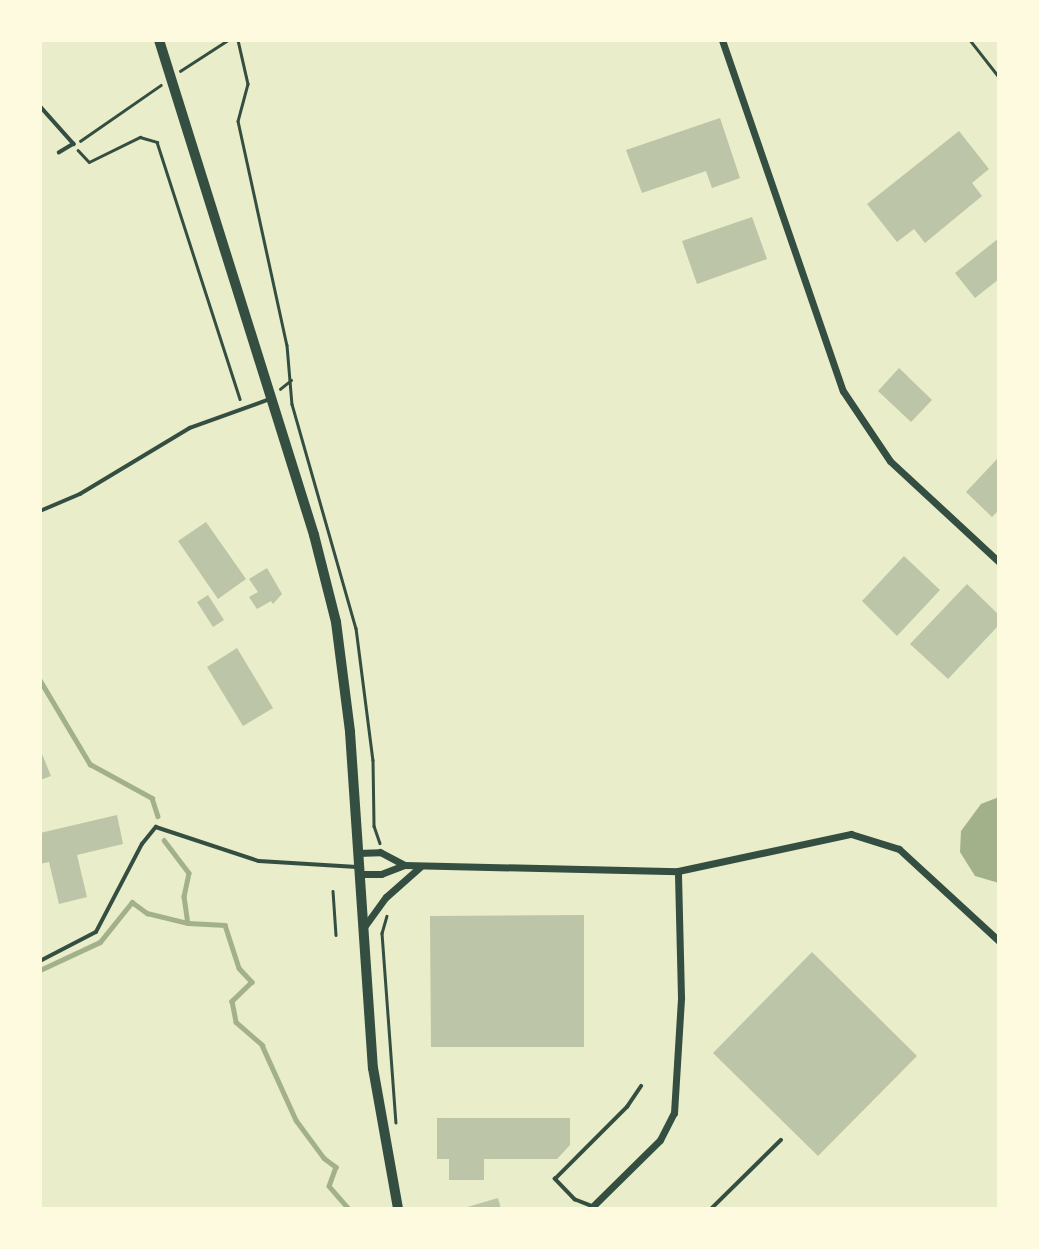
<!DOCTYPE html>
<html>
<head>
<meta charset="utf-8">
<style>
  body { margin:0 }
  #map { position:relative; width:1039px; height:1249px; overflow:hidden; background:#e9edc9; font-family:"Fira Sans",sans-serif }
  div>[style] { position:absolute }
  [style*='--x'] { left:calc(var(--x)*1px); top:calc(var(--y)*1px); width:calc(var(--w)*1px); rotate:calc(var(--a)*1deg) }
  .water>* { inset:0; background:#a3b18a }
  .stream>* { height:4.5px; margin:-2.25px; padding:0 2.25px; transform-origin:2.25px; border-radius:2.25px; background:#a3b18a }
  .building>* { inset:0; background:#bcc5a7 }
  .path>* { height:2.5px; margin:-1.25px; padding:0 1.25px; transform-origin:1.25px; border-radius:1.25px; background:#344e41 }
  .service>* { height:3.5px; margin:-1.75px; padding:0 1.75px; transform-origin:1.75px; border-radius:1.75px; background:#344e41 }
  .minor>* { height:7px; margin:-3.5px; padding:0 3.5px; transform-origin:3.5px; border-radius:3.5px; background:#344e41 }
  .primary>* { height:10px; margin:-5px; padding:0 5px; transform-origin:5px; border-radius:5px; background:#344e41 }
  span { translate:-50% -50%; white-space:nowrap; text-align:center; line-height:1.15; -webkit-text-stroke:5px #fefae0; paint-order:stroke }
  .frame { position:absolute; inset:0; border:42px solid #fefae0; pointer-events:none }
</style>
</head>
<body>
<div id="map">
  <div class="water">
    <i style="clip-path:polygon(999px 797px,999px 883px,975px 876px,960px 852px,961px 831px,981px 804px)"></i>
  </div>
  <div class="stream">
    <i style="--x:40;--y:680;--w:98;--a:59.2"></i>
    <i style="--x:90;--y:764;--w:71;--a:28.7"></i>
    <i style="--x:152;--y:798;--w:19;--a:72"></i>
    <i style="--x:164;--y:840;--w:41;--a:52.9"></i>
    <i style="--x:189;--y:873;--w:24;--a:102"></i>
    <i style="--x:184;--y:896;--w:27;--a:82"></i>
    <i style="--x:188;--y:923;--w:37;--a:3"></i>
    <i style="--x:225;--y:925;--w:45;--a:72"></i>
    <i style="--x:239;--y:968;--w:19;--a:47"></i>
    <i style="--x:252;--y:982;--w:28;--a:136"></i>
    <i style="--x:232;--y:1001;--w:21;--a:79"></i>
    <i style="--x:236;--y:1022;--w:35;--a:41"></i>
    <i style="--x:262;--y:1045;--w:82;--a:65.6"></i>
    <i style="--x:296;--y:1120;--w:47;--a:53.6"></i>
    <i style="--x:324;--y:1158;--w:15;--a:37"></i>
    <i style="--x:336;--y:1167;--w:20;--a:110"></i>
    <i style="--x:329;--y:1186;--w:30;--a:49"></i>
    <i style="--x:40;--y:970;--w:66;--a:-25"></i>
    <i style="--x:100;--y:942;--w:51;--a:-51.3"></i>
    <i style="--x:132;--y:902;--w:19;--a:36"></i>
    <i style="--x:147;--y:913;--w:42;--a:13.7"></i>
  </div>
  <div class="building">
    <i style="clip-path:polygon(720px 118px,740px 178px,712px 188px,706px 171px,642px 193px,626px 150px)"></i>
    <i style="clip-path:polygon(959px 131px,989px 169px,972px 183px,982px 196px,925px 243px,914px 229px,897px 242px,867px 204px)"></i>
    <i style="clip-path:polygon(752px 217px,767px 259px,697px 284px,682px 241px)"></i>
    <i style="clip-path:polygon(999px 238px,999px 279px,975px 298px,955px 273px)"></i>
    <i style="clip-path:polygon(899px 368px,932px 400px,911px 422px,878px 391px)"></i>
    <i style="clip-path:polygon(999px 457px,999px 510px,992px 517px,966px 492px)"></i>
    <i style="clip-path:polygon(206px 522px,246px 579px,218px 599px,178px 541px)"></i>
    <i style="clip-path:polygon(904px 556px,940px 590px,897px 636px,862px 601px)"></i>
    <i style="clip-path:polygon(267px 568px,282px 594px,273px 604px,271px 601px,257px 609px,249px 597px,258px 592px,249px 579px)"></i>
    <i style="clip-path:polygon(967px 584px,999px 615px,999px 625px,948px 679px,910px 644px)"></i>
    <i style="clip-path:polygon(208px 595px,224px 620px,213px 627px,197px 602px)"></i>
    <i style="clip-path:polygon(237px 648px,273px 708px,243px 726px,207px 667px)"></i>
    <i style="clip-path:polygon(40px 749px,51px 776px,40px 780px)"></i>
    <i style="clip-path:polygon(117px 815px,123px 844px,77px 855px,87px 897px,59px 904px,49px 862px,40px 864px,40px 833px)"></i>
    <i style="clip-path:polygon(584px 915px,584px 1047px,431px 1047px,430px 916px)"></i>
    <i style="clip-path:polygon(812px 952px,917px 1056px,818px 1156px,713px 1053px)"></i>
    <i style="clip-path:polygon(437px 1118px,570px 1118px,570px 1145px,557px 1159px,484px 1159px,484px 1180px,449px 1180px,449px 1159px,437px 1159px)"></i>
    <i style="clip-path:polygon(498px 1198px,501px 1209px,464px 1209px,464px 1208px)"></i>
  </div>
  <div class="path">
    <i style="--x:238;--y:40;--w:45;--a:77.2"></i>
    <i style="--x:248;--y:84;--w:38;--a:105"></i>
    <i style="--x:238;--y:121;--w:229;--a:77.7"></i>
    <i style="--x:287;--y:345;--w:59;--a:85.2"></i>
    <i style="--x:292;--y:404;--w:233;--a:74.1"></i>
    <i style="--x:356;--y:628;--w:133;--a:82.7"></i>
    <i style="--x:373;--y:760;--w:66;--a:89.1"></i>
    <i style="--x:374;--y:826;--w:18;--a:71"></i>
    <i style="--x:970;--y:40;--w:47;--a:51.9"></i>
    <i style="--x:180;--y:71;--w:57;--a:-32.9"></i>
    <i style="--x:80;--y:141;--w:98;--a:-34.7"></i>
    <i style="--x:78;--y:150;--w:16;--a:47"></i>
    <i style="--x:89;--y:162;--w:57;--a:-26.1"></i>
    <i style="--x:140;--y:137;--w:18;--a:16"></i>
    <i style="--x:157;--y:142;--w:270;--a:72.1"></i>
    <i style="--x:280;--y:389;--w:14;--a:-39"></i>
    <i style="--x:333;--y:891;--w:44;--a:86.1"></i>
    <i style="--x:387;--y:916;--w:18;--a:106"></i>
    <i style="--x:382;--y:933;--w:190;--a:85.8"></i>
  </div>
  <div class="service">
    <i style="--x:40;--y:106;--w:51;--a:48.2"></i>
    <i style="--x:74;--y:144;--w:17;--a:149"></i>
    <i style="--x:40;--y:511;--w:43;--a:-23"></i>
    <i style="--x:80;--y:494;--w:128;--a:-31"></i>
    <i style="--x:190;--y:428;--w:85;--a:-19.9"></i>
    <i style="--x:40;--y:961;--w:63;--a:-27.4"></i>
    <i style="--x:96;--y:932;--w:99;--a:-62.4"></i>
    <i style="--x:142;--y:844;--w:22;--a:-51"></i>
    <i style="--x:156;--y:827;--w:108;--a:18.3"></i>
    <i style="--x:259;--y:861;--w:98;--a:3.5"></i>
    <i style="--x:591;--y:1206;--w:17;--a:-159"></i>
    <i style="--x:575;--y:1200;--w:29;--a:-134"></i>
    <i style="--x:555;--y:1179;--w:102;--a:-45"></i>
    <i style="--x:627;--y:1107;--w:25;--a:-56"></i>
    <i style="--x:711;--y:1209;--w:98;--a:-44.6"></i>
  </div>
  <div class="minor">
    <i style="--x:722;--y:40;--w:371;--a:71"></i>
    <i style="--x:843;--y:391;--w:84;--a:56.1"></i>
    <i style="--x:890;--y:461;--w:149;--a:42.8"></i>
    <i style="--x:357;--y:853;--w:23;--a:-2"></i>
    <i style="--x:380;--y:852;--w:27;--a:28"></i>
    <i style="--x:358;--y:874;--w:23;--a:0"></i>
    <i style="--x:381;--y:874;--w:25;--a:-21"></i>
    <i style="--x:404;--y:865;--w:274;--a:1.3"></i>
    <i style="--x:678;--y:871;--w:177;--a:-12.1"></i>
    <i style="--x:851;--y:834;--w:50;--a:17.4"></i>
    <i style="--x:899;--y:849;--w:136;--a:42.6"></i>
    <i style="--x:364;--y:927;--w:37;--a:-54"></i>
    <i style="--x:386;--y:897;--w:45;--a:-41.4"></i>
    <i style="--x:590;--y:1209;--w:98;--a:-44.6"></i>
    <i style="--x:660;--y:1140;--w:30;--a:-63"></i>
    <i style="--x:674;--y:1113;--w:116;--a:-86.5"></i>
    <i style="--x:681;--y:997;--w:126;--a:-91.4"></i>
  </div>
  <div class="primary">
    <i style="--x:159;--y:40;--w:519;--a:72.61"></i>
    <i style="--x:314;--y:535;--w:90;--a:75.8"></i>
    <i style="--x:336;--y:622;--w:111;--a:82.7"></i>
    <i style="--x:350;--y:732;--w:337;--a:86.1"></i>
    <i style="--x:373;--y:1068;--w:143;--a:79.9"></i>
  </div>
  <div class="frame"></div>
</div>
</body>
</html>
